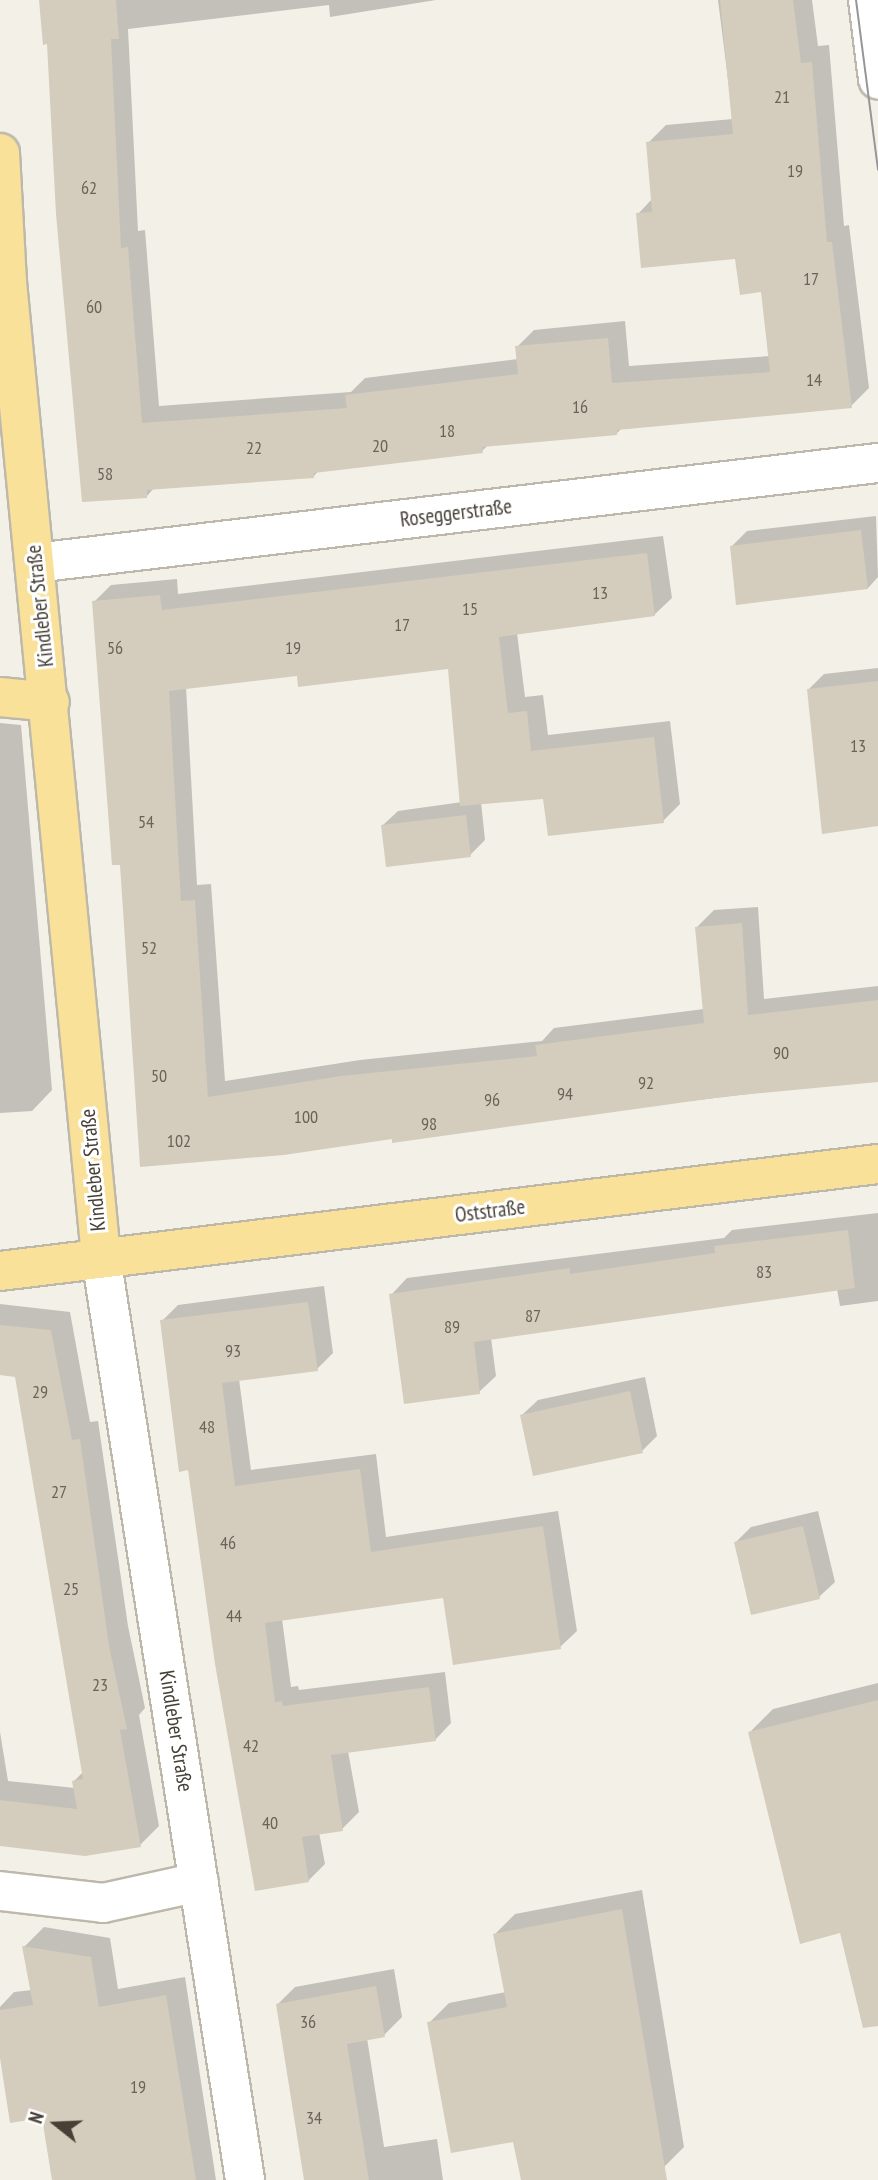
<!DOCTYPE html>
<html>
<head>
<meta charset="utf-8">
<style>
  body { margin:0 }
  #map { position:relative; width:878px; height:2180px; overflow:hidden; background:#f3f0e8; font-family:"PT Sans Narrow",sans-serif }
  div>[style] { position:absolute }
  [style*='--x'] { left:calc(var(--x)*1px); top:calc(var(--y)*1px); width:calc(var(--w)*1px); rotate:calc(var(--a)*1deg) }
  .shadow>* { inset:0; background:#0003 }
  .building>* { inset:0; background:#d4ccbd }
  .roads { filter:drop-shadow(2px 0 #beb8aa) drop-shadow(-2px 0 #beb8aa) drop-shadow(0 2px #beb8aa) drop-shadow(0 -2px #beb8aa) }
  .minor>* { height:38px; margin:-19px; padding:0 19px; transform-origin:19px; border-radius:19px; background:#fff }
  .major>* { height:38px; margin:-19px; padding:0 19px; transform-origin:19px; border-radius:19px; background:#f9e19a }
  .tram>* { height:2px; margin:-1px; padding:0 1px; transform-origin:1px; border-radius:1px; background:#969696 }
  span { translate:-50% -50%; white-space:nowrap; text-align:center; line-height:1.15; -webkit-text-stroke:6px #fff; paint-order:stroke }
  .number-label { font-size:18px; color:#6a6358 }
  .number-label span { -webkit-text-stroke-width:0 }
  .street-label { font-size:21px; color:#464037 }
  .north { position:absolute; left:21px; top:2089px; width:70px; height:70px; -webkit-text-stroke:5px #fff; paint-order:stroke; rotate:288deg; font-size:19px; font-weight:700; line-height:28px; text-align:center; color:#464037 }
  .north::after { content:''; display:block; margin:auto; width:24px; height:32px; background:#464037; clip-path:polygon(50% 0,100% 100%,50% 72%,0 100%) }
</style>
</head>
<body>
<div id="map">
  <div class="shadow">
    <i style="clip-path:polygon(41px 0,436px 0,330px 17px,329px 5px,128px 29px,138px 231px,145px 230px,159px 406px,351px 392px,365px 378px,518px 359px,517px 347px,534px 330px,625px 321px,629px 366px,770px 356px,762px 290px,737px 258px,638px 214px,652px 199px,648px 143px,666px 125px,733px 119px,718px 0,812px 0,818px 46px,829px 45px,844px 226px,849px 225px,869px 388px,851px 406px,622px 428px,617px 433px,488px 445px,482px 451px,319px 470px,314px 476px,154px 488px,147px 496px)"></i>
    <i style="clip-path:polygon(876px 516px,878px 577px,868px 588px,732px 546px,747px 531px)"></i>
    <i style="clip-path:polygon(663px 536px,672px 598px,654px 615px,517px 633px,525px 697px,543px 695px,548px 735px,670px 721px,680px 804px,663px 821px,545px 797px,481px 802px,485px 840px,470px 855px,382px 826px,398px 811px,462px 802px,449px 667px,298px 674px,186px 687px,197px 885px,211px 884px,225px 1081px,360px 1060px,542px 1041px,554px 1028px,704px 1009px,697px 927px,714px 910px,758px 907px,764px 999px,878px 986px,878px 1079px,142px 1165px,122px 863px,94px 602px,111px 585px,177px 579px,178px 594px)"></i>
    <i style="clip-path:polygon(878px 668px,878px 824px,809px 689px,824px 674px)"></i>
    <i style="clip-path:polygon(0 723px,21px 725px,52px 1090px,32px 1111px,0 1113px)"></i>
    <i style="clip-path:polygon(878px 1213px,878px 1301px,840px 1306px,837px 1289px,491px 1338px,496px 1376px,479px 1392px,391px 1295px,407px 1278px,724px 1238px,732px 1230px)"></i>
    <i style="clip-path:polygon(324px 1286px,333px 1353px,317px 1369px,239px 1379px,251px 1470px,376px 1454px,386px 1537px,558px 1511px,577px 1631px,560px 1647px,444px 1596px,282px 1619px,291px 1687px,298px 1686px,299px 1690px,445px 1672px,451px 1723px,435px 1740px,348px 1751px,359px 1812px,342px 1829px,319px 1832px,325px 1864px,308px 1881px,190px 1468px,162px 1321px,178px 1305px)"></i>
    <i style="clip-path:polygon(0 1304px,70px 1312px,90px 1422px,98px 1421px,128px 1626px,145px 1708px,139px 1715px,159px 1826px,140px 1845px,0 1845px,0 1732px,8px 1781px,75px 1788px,74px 1781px,84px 1771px,17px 1375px,0 1373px)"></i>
    <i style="clip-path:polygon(645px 1377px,657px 1436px,642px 1451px,522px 1415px,538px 1400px)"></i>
    <i style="clip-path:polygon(818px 1511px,835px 1582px,819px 1597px,736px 1542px,751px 1527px)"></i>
    <i style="clip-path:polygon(878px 1683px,878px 1991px,841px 1931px,750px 1732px,773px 1709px)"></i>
    <i style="clip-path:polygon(642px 1890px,684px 2147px,664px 2167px,593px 2180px,522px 2180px,515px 2140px,429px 2023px,449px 2003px,506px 1992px,495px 1934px,515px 1914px)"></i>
    <i style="clip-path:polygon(44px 1927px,110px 1938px,118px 1989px,185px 1977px,216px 2180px,54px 2180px,44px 2116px,0 2047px,0 2007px,14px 1992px,32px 1990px,24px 1947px)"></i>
    <i style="clip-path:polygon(394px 1969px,402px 2017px,384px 2035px,367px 2038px,384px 2147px,437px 2139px,443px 2180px,306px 2180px,277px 2005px,295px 1987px)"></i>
  </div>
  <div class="building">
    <i style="clip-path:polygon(39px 0,116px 0,119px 39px,111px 39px,121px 248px,128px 247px,142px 423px,347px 408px,345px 395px,518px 374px,515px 346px,608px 338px,612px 383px,770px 372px,761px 292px,740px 295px,735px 259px,641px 268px,636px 213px,652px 212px,646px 142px,733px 134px,720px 0,793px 0,801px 63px,812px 62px,827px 242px,832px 242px,852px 408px,617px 430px,617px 435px,482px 447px,483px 453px,314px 473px,314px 478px,147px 490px,147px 498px,82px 502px,56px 214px,47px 44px,43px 45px)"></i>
    <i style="clip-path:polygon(861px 530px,868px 589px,736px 605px,730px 546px)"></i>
    <i style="clip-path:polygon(647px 553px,655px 616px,499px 637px,508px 713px,527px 711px,531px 751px,654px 737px,664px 823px,548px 836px,543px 799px,460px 806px,448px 669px,298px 687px,297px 676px,169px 691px,181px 901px,195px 900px,208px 1097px,341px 1076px,537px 1056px,535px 1045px,704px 1023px,695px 927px,742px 923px,748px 1015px,878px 1000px,878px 1082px,729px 1096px,392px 1143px,392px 1139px,284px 1155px,140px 1167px,120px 865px,112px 865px,92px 601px,160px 595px,162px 610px)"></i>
    <i style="clip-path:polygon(878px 681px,878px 826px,822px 834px,807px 689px)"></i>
    <i style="clip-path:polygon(466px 815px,471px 857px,386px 867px,381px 825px)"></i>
    <i style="clip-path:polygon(848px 1230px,855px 1288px,474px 1342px,480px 1394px,404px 1404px,389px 1294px,570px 1268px,570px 1274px,715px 1253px,714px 1246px)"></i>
    <i style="clip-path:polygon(308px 1302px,318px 1371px,222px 1383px,235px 1486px,360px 1469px,371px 1552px,543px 1526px,561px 1649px,453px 1665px,443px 1598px,265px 1623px,275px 1702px,282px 1701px,283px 1706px,429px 1687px,436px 1741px,331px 1755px,343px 1831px,302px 1837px,309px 1882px,255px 1891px,215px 1664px,188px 1470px,179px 1472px,160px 1320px)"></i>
    <i style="clip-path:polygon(0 1325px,51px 1330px,72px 1440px,80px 1439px,109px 1646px,127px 1729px,120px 1730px,141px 1847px,85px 1856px,0 1846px,0 1800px,77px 1809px,72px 1781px,83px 1779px,15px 1377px,0 1375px)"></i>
    <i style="clip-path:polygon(630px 1391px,643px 1453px,533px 1476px,520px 1415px)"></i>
    <i style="clip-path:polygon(803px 1526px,820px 1599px,751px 1615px,734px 1542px)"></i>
    <i style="clip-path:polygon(878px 1700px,878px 2026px,863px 2028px,840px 1933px,800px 1944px,748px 1732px)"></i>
    <i style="clip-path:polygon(622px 1909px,667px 2180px,521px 2180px,513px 2142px,451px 2153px,427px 2022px,507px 2007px,493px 1934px)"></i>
    <i style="clip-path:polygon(22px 1946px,91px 1957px,99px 2007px,166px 1995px,196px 2180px,52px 2180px,42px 2118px,10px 2123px,0 2058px,0 2010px,33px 2005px)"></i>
    <i style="clip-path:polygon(376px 1986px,385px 2037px,347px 2044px,369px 2180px,304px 2180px,276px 2004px)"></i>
  </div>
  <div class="roads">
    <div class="minor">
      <i style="--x:868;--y:0;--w:80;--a:82.8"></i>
      <i style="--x:35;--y:563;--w:849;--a:-6.77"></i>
      <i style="--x:101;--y:1257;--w:934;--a:81.13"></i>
      <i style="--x:0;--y:1891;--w:104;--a:6.6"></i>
      <i style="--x:103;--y:1903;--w:98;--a:-12.3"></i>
    </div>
    <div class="major">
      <i style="--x:0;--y:153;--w:129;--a:86.9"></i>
      <i style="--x:7;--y:282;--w:980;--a:84.49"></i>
      <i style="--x:0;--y:697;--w:50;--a:5.7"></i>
      <i style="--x:0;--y:1271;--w:884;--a:-6.95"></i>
    </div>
  </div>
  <div class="tram">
    <i style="--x:856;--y:0;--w:171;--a:82.6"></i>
  </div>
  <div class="number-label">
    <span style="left:782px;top:97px">21</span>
    <span style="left:795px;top:171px">19</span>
    <span style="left:89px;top:188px">62</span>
    <span style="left:811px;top:279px">17</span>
    <span style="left:94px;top:307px">60</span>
    <span style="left:814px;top:380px">14</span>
    <span style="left:580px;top:407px">16</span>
    <span style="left:447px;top:431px">18</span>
    <span style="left:380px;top:446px">20</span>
    <span style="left:254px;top:448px">22</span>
    <span style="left:105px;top:474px">58</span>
    <span style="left:600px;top:593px">13</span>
    <span style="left:470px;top:609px">15</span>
    <span style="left:402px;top:625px">17</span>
    <span style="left:115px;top:648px">56</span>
    <span style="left:293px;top:648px">19</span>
    <span style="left:858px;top:746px">13</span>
    <span style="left:146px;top:822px">54</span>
    <span style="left:149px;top:948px">52</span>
    <span style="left:781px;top:1053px">90</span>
    <span style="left:159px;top:1076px">50</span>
    <span style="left:646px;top:1083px">92</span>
    <span style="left:565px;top:1094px">94</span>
    <span style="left:492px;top:1100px">96</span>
    <span style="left:306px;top:1117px">100</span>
    <span style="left:429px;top:1124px">98</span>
    <span style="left:179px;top:1141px">102</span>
    <span style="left:764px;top:1272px">83</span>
    <span style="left:533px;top:1316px">87</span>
    <span style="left:452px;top:1327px">89</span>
    <span style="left:233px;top:1351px">93</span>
    <span style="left:40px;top:1392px">29</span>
    <span style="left:207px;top:1427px">48</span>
    <span style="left:59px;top:1492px">27</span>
    <span style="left:228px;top:1543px">46</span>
    <span style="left:71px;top:1589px">25</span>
    <span style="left:234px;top:1616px">44</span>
    <span style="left:100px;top:1685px">23</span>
    <span style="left:251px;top:1746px">42</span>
    <span style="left:270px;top:1823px">40</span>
    <span style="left:308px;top:2022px">36</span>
    <span style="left:138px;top:2087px">19</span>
    <span style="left:314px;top:2118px">34</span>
  </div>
  <div class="street-label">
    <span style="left:456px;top:513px;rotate:-7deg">Roseggerstraße</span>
    <span style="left:40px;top:606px;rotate:-96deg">Kindleber Straße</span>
    <span style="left:93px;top:1170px;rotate:-95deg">Kindleber Straße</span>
    <span style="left:490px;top:1211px;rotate:-7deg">Oststraße</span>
    <span style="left:176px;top:1731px;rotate:81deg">Kindleber Straße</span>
  </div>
  <div class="north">N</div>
</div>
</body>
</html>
